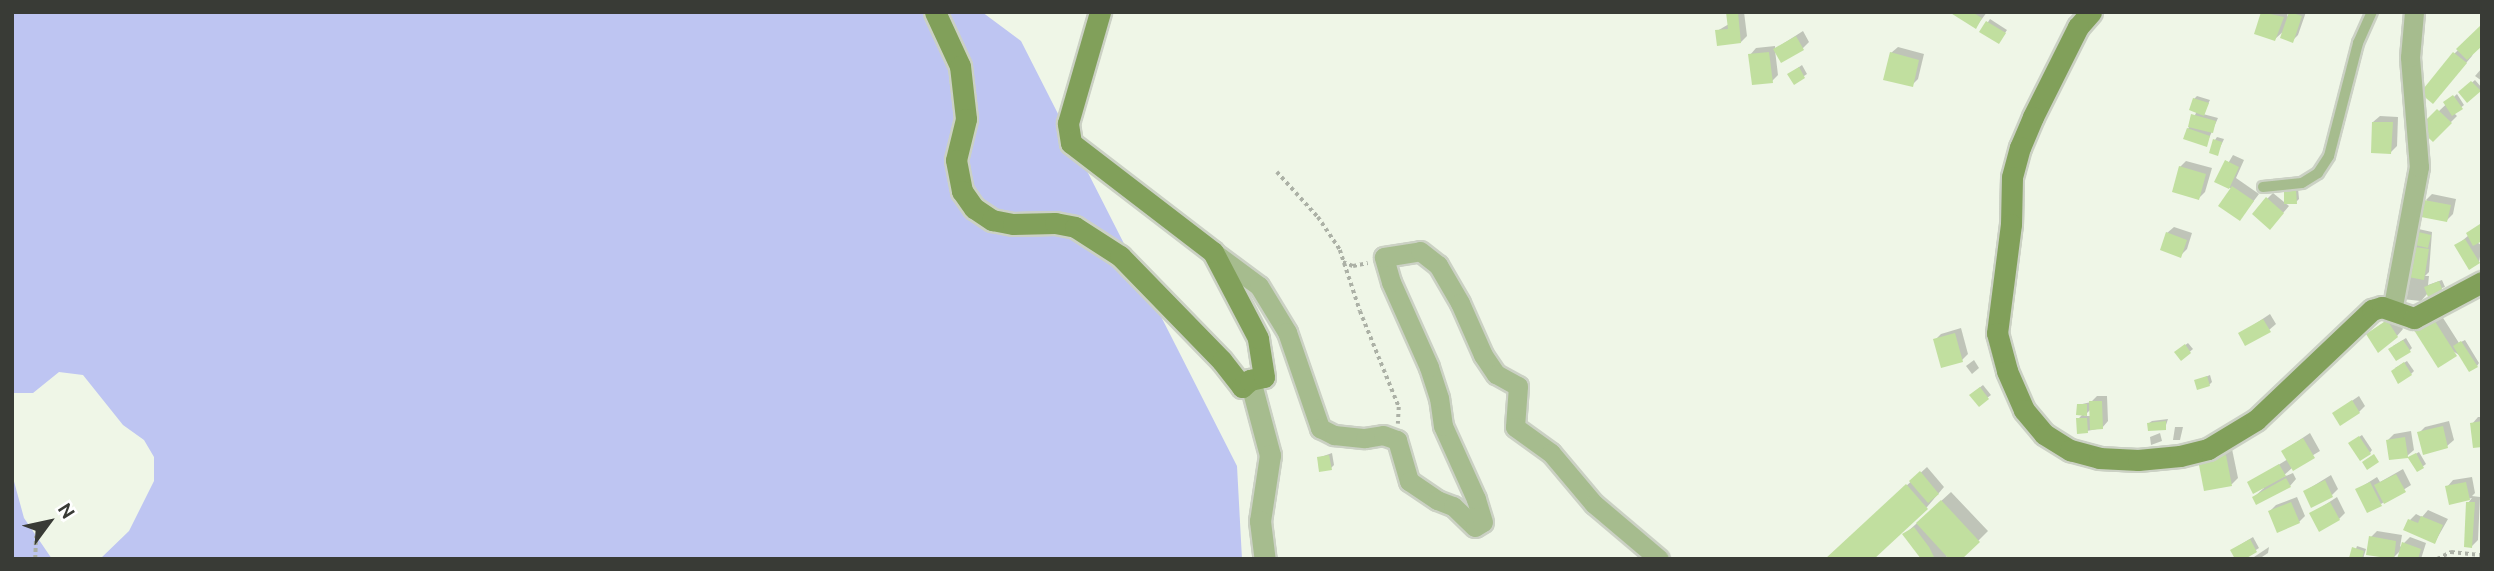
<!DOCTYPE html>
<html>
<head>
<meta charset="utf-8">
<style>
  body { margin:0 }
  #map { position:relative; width:2494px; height:571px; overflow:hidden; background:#eff6e7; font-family:Ubuntu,sans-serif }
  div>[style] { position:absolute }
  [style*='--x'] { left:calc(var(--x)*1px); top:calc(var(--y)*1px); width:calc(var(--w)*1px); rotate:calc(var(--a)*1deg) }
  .green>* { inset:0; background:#bec5f2 }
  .shadow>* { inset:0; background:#0003 }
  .building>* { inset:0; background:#c1df9f }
  .path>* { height:3.5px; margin-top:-1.75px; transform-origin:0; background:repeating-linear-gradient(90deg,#acb1a6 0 3.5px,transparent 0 7px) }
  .roads { filter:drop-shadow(2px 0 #cbd1c4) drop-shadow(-2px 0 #cbd1c4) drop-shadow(0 2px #cbd1c4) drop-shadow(0 -2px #cbd1c4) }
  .service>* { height:10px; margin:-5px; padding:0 5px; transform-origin:5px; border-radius:5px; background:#a6bc8e }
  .minor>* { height:19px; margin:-9.5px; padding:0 9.5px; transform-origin:9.5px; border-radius:9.5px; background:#a6bc8e }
  .tertiary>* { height:21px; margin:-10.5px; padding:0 10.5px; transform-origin:10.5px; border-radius:10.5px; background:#a6bc8e }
  .secondary>* { height:21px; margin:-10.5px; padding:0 10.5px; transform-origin:10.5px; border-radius:10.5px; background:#81a05a }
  span { translate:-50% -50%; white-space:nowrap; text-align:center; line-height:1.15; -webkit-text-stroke:5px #fff; paint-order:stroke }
  .frame { position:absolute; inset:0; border:14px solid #393b36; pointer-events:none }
  .north { position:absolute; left:14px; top:487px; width:70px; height:70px; -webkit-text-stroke:5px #fff; paint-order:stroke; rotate:57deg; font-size:19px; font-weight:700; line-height:28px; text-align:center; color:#393b36 }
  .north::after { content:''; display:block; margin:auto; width:24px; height:32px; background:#393b36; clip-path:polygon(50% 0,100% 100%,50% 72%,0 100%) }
</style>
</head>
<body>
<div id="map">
  <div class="green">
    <i style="clip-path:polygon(12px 12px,982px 12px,1021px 41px,1237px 466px,1242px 559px,100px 559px,129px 531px,154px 481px,154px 457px,144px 440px,123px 425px,83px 375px,59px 372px,33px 393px,12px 393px)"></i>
    <i style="clip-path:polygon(12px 474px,24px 518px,52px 559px,12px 559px)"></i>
  </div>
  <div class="shadow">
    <i style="clip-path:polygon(1728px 12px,1744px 12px,1747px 36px,1741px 42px,1717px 31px,1729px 24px)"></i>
    <i style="clip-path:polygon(1952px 12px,1987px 12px,1976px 27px)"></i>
    <i style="clip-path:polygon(2263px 12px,2288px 12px,2287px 17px,2291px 12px,2306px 12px,2298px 35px,2292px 41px,2286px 29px,2275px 39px,2256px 33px)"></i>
    <i style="clip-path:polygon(1990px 19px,2007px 30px,2001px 39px,1982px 31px)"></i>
    <i style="clip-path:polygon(2482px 27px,2472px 56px,2439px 95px,2422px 93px,2455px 53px)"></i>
    <i style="clip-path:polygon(1803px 31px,1809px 42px,1803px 48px,1775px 50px,1778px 75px,1772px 81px,1750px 55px,1756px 48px,1775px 46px,1775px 49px)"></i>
    <i style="clip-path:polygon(1898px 47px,1924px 54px,1918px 79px,1912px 85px,1891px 53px)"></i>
    <i style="clip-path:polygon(1802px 65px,1807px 74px,1795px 82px,1792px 72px)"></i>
    <i style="clip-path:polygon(2482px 68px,2482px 81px,2475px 76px)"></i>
    <i style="clip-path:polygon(2475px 80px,2482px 88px,2468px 100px,2461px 92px)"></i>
    <i style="clip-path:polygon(2457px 94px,2464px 105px,2454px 113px,2457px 116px,2433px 140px,2421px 128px)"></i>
    <i style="clip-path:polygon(2197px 96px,2210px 100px,2203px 114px,2218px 118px,2206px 145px,2188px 129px,2197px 111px,2194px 99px)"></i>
    <i style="clip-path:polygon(2380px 116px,2398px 117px,2397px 146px,2391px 152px,2373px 122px)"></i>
    <i style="clip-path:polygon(2217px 137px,2224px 139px,2217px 154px,2215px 140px)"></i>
    <i style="clip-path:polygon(2233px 155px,2244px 160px,2236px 178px,2259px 194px,2240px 219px,2232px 189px,2217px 182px)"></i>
    <i style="clip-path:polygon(2186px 161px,2212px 168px,2205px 192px,2199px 198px,2180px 167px)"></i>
    <i style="clip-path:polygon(2298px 188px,2299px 199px,2296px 202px,2286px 191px)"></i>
    <i style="clip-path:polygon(2273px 193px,2289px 206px,2276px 221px,2267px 199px)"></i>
    <i style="clip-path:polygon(2432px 194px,2456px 199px,2453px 214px,2447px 220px,2426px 200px)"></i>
    <i style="clip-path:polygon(2482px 224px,2482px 239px,2477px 242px,2482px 246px,2479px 262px,2456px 246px)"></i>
    <i style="clip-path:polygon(2174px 227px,2192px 233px,2187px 249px,2180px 256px,2167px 233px)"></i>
    <i style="clip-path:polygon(2414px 228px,2432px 232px,2429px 272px,2425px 276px,2429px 276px,2428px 285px,2442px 280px,2445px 287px,2428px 293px,2421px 301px,2402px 299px)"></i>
    <i style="clip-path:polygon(2438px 310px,2459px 343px,2465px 340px,2479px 363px,2477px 366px,2414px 327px)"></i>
    <i style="clip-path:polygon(2270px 314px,2276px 324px,2269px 330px,2240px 334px)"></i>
    <i style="clip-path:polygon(2394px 315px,2403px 329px,2397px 336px,2368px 334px)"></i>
    <i style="clip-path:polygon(1961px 328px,1968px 354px,1962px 360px,1935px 340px,1941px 334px)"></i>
    <i style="clip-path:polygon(2406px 338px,2412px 348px,2409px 351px,2393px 346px)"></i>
    <i style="clip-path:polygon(2188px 343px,2193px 349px,2181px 359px,2179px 350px)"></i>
    <i style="clip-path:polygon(1974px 360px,1979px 368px,1972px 374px,1966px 366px)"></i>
    <i style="clip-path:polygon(2407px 361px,2414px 371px,2411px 374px,2395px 368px)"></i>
    <i style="clip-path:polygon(2210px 375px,2212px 382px,2209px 385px,2196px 381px)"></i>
    <i style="clip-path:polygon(1983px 385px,1991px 395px,1979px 404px,1974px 392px)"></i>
    <i style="clip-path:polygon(evenodd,2097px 396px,2107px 396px,2108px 421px,2102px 428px,2087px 431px,2078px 419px,2083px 414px,2078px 405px,2091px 402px,2097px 396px,2091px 409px,2092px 416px,2084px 416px,2091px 409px)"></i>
    <i style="clip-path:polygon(2359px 396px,2365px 406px,2359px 412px,2334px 413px)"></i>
    <i style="clip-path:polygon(2478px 417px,2482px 417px,2482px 445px,2472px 424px)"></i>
    <i style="clip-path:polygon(2168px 419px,2165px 428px,2149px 423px,2152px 421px)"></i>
    <i style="clip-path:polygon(2449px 421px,2454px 440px,2447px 446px,2419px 433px,2425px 427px)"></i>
    <i style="clip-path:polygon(2175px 427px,2183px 427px,2180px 440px,2173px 440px)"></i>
    <i style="clip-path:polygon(2411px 431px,2414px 450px,2407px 456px,2388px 440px,2394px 434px)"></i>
    <i style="clip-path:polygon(2160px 433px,2162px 441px,2151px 445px,2150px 437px)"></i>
    <i style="clip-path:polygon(2310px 433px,2320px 451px,2293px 467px,2281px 478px,2293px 473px,2296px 479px,2290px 486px,2254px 497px,2264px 488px,2249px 483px,2288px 459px,2283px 451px)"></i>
    <i style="clip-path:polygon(2362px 435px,2372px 450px,2370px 453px,2353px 441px)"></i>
    <i style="clip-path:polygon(2232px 449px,2238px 478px,2232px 484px,2206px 489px,2206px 454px)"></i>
    <i style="clip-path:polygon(2419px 452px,2426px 464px,2418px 470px,2410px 457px)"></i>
    <i style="clip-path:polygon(1332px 453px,1334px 465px,1331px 468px,1318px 458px)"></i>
    <i style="clip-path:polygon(1927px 467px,1944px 487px,1927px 507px,1871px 559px,1828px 557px)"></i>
    <i style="clip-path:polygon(2403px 469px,2411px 485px,2381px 504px,2358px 489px,2377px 477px,2380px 482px)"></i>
    <i style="clip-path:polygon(2331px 475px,2338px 489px,2332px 495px,2305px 491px)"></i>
    <i style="clip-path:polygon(2472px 477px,2475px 493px,2472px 496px,2480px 497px,2478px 540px,2472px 546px,2468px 503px,2472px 498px,2450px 503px,2447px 487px,2453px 480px)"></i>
    <i style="clip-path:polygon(1951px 492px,1988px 531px,1960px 559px,1946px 555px,1948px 559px,1923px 559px,1905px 534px)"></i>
    <i style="clip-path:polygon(2297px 497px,2305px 516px,2299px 522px,2270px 511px,2276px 505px)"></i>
    <i style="clip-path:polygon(2337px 497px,2345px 513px,2339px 519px,2311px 514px)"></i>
    <i style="clip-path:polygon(2428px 510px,2448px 519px,2435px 542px,2410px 520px,2416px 514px,2422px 517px)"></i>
    <i style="clip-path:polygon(2377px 531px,2402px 535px,2400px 547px,2410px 537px,2426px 543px,2421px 559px,2399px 559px,2402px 549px,2393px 558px,2371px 537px)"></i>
    <i style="clip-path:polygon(2253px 537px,2259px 548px,2242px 559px,2235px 548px)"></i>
    <i style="clip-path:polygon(2357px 546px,2366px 549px,2363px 559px,2352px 559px)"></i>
    <i style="clip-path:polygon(2269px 547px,2268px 553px,2259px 559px,2251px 559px)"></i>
  </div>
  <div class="building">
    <i style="clip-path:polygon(1726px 12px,1738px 12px,1741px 43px,1717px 46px,1715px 30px,1728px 29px)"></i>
    <i style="clip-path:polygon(1949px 12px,1972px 12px,1982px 18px,1976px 29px)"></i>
    <i style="clip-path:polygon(2261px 12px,2284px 17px,2275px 41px,2254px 34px)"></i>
    <i style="clip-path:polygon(2289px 12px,2302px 16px,2293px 43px,2280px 38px)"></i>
    <i style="clip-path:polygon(1986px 21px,2006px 33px,1999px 44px,1979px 32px)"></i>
    <i style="clip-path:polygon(2482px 24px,2482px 46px,2467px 60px,2456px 49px)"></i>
    <i style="clip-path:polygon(1796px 36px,1804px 50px,1781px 63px,1773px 49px)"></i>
    <i style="clip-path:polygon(1769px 52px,1773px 83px,1752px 85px,1748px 54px)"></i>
    <i style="clip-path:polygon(1890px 52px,1919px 60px,1913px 87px,1883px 80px)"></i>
    <i style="clip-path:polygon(2453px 52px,2467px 63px,2433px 104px,2420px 93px)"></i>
    <i style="clip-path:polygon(1799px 67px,1805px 78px,1794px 85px,1787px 74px)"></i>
    <i style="clip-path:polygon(2471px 81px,2481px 91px,2467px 103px,2458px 92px)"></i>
    <i style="clip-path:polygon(2453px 95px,2463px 109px,2452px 116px,2443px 102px)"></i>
    <i style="clip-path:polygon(2193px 98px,2209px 103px,2204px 116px,2189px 110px)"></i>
    <i style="clip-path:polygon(2437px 109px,2452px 123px,2433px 142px,2418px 128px)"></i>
    <i style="clip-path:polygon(2191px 114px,2216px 121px,2213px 133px,2188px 127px)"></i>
    <i style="clip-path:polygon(2372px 122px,2393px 122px,2391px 154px,2371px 153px)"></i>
    <i style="clip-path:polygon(2187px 128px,2210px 136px,2207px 147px,2183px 139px)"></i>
    <i style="clip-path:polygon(2213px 139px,2222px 142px,2218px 156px,2209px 153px)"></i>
    <i style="clip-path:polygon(2225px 160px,2239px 167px,2229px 189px,2214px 182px)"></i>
    <i style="clip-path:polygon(2179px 166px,2206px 174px,2199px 200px,2172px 192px)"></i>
    <i style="clip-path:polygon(2232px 186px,2254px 201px,2240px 221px,2218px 206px)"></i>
    <i style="clip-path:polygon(2296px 190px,2297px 204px,2284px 204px,2284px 191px)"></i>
    <i style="clip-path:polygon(2266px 197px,2284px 213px,2270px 230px,2252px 214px)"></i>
    <i style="clip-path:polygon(2424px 200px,2451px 205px,2447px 222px,2421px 217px)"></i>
    <i style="clip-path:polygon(2480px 224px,2482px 241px,2473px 246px,2466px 233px)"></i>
    <i style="clip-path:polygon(2410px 230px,2431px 235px,2428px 248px,2406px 243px)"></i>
    <i style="clip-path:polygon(2166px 232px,2187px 240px,2181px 258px,2160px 250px)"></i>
    <i style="clip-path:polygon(2465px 239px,2480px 263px,2469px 270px,2454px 245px)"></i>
    <i style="clip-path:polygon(2408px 246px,2429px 249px,2424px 280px,2403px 276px)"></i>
    <i style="clip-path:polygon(2439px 281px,2443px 291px,2428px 297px,2424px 287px)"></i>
    <i style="clip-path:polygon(2431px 315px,2457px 356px,2438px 368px,2412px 327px)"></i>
    <i style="clip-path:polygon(2263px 319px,2271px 332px,2245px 346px,2238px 333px)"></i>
    <i style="clip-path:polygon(2387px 320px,2398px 337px,2378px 353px,2366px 334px)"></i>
    <i style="clip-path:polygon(1955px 333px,1963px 362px,1941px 368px,1933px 339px)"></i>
    <i style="clip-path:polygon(2403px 340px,2411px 352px,2396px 361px,2388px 349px)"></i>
    <i style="clip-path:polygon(2461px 341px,2478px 367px,2469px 372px,2453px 346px)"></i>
    <i style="clip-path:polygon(2185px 344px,2191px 353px,2181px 361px,2174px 352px)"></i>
    <i style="clip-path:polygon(2404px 362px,2412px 375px,2398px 384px,2391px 371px)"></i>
    <i style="clip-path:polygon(2207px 376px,2210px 386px,2197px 390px,2194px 380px)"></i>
    <i style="clip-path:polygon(1980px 387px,1989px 399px,1979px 407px,1969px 395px)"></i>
    <i style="clip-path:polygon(2352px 400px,2360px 413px,2340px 426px,2332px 413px)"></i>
    <i style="clip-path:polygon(2089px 401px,2102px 401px,2103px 429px,2090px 430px)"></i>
    <i style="clip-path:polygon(2077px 404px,2087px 404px,2087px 416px,2076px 415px)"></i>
    <i style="clip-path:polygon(2076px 418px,2087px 418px,2088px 433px,2077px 434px)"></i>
    <i style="clip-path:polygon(2166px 421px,2166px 430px,2148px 431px,2147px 423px)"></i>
    <i style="clip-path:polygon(2482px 421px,2482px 447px,2473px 448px,2470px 423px)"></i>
    <i style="clip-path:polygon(2443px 426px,2448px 448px,2423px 455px,2417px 432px)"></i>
    <i style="clip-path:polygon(2359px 436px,2371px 454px,2360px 461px,2348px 443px)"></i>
    <i style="clip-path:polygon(2405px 437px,2408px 457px,2416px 453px,2424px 468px,2417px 472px,2408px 458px,2389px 460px,2386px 440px)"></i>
    <i style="clip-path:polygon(2303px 438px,2315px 458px,2293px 471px,2281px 451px)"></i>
    <i style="clip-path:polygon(2374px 454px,2379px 462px,2367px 470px,2362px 462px)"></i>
    <i style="clip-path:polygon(1329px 455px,1332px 470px,1319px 472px,1317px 457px)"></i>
    <i style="clip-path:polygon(2226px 455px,2232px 486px,2204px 491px,2198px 460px)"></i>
    <i style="clip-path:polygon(2279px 464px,2286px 476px,2253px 494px,2247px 482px)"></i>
    <i style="clip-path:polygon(1920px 471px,1939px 494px,1928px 503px,1909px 481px)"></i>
    <i style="clip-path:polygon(2396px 474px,2406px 492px,2384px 504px,2374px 485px)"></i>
    <i style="clip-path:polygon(2286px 478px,2291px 487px,2256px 505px,2252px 497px)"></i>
    <i style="clip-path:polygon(2325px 480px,2333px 497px,2311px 508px,2303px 491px)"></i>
    <i style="clip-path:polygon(2370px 482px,2382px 506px,2367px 513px,2355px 489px)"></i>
    <i style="clip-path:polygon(2466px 482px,2470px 500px,2449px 505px,2445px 486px)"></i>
    <i style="clip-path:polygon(1906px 484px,1928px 509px,1874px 559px,1825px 559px)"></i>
    <i style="clip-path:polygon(1941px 500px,1980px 542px,1962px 559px,1949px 559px,1916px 523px)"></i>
    <i style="clip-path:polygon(2291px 502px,2300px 523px,2277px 533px,2268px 511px)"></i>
    <i style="clip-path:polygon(2330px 502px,2340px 520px,2319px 532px,2309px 513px)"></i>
    <i style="clip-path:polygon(2466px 502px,2475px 502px,2472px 548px,2464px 547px)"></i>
    <i style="clip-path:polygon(2421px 516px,2443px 525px,2435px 544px,2403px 530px,2408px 519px,2418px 523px)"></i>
    <i style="clip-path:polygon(1914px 527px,1929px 547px,1935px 559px,1921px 559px,1902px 534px)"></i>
    <i style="clip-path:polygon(2369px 536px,2396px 541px,2394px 559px,2366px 555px)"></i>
    <i style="clip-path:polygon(2250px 539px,2257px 552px,2245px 559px,2235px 559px,2230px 550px)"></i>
    <i style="clip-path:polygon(2402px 542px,2421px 549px,2418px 559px,2397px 559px)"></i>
    <i style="clip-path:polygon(2352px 547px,2364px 551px,2362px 559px,2349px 558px)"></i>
  </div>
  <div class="path">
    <i style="--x:1277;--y:172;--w:61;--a:47.7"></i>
    <i style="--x:1318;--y:217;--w:40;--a:56"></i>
    <i style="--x:1340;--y:250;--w:64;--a:71.8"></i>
    <i style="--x:1360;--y:311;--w:104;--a:67.9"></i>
    <i style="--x:1399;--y:407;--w:17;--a:93"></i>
    <i style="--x:1343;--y:262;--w:11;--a:22"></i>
    <i style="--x:1353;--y:266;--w:15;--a:-11"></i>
    <i style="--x:35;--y:559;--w:23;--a:-88"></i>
    <i style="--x:2437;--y:559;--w:16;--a:-27"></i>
    <i style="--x:2451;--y:552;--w:31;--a:6"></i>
  </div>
  <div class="roads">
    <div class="service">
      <i style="--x:2263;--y:187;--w:39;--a:-6"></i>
      <i style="--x:2302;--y:183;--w:19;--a:-32"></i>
      <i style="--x:2318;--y:173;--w:20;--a:-57"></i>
      <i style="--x:2329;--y:156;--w:117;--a:-75.6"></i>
      <i style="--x:2358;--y:43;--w:34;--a:-66"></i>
    </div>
    <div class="minor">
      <i style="--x:1213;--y:252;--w:57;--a:36.5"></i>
      <i style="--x:1259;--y:286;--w:54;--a:58.7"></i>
      <i style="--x:1287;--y:332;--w:102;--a:71"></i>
      <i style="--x:1320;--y:428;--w:16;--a:27"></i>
      <i style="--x:1334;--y:435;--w:31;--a:6"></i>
      <i style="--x:1365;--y:438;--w:18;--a:-9"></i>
      <i style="--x:1383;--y:435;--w:15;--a:20"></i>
      <i style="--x:1397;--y:440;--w:43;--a:73.7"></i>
      <i style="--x:1409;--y:481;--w:34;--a:34"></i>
      <i style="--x:1437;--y:500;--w:17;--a:21"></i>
      <i style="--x:1453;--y:506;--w:30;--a:44"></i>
      <i style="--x:1475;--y:527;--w:9;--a:-32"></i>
      <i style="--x:1483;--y:522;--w:24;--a:-107"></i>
      <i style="--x:1476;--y:499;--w:80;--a:-114.3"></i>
      <i style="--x:1443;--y:426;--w:28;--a:-98"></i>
      <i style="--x:1439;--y:398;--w:33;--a:-108"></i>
      <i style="--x:1429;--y:367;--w:93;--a:-114.1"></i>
      <i style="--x:1391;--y:282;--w:26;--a:-106"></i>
      <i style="--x:1384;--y:257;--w:36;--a:-9"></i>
      <i style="--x:1420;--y:251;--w:23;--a:38"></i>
      <i style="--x:1438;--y:265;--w:44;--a:59.9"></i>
      <i style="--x:1460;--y:303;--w:57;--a:66.1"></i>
      <i style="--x:1483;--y:355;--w:23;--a:56"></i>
      <i style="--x:1496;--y:374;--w:25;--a:29"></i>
      <i style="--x:1518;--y:386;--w:41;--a:94.2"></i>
      <i style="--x:1515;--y:427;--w:44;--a:35.8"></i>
      <i style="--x:1551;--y:453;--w:67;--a:49.9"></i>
      <i style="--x:1594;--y:504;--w:85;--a:40.2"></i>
      <i style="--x:2392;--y:311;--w:147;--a:-79.4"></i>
      <i style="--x:2419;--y:167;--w:110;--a:-94.7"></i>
      <i style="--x:2410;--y:57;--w:45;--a:-84.9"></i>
    </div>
    <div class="tertiary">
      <i style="--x:1250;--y:380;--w:78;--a:75.1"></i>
      <i style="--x:1270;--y:455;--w:67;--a:98.6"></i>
      <i style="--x:1260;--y:521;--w:38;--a:83"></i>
    </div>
    <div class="secondary">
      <i style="--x:935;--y:12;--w:60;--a:65.2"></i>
      <i style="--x:960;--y:66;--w:53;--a:83.5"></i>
      <i style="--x:966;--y:119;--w:42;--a:103.7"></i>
      <i style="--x:956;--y:160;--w:32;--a:79"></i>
      <i style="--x:962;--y:191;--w:21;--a:55"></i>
      <i style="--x:974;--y:208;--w:22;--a:34"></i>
      <i style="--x:992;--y:220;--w:21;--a:11"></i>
      <i style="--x:1013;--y:224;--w:42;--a:-1.4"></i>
      <i style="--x:1055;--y:223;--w:20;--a:11"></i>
      <i style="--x:1075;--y:227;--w:54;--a:32.8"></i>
      <i style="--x:1120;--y:256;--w:146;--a:45.8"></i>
      <i style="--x:1222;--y:361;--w:33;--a:52"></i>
      <i style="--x:1242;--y:387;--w:11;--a:-41"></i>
      <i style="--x:1250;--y:380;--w:14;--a:-12"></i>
      <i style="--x:1264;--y:377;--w:39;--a:-99"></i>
      <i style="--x:1258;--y:338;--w:97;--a:-117.6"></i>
      <i style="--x:1213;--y:252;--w:179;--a:-142.5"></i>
      <i style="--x:1071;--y:143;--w:20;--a:-99"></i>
      <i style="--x:1068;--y:123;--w:116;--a:-73.9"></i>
      <i style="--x:2091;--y:12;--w:20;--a:131"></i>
      <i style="--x:2078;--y:27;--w:101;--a:116.6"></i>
      <i style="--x:2033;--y:117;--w:33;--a:113"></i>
      <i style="--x:2020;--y:147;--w:31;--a:105"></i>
      <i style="--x:2012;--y:177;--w:47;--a:91.2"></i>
      <i style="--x:2011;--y:224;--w:110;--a:97.3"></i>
      <i style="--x:1997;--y:333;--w:39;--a:75"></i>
      <i style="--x:2007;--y:371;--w:43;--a:66.4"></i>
      <i style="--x:2024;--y:410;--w:31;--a:50"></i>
      <i style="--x:2044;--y:434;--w:31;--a:32"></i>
      <i style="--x:2070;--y:450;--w:30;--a:15"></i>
      <i style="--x:2099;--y:458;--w:39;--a:3"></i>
      <i style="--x:2138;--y:460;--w:42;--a:-5.4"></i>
      <i style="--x:2180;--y:456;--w:29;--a:-14"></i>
      <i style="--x:2208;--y:449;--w:56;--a:-31.1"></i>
      <i style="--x:2256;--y:420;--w:160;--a:-43.5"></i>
      <i style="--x:2372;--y:310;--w:10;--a:-17"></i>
      <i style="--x:2382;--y:307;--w:34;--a:19"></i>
      <i style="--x:2414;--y:318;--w:77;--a:-27.9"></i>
    </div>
  </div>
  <div class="frame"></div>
  <div class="north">N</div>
</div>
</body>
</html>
